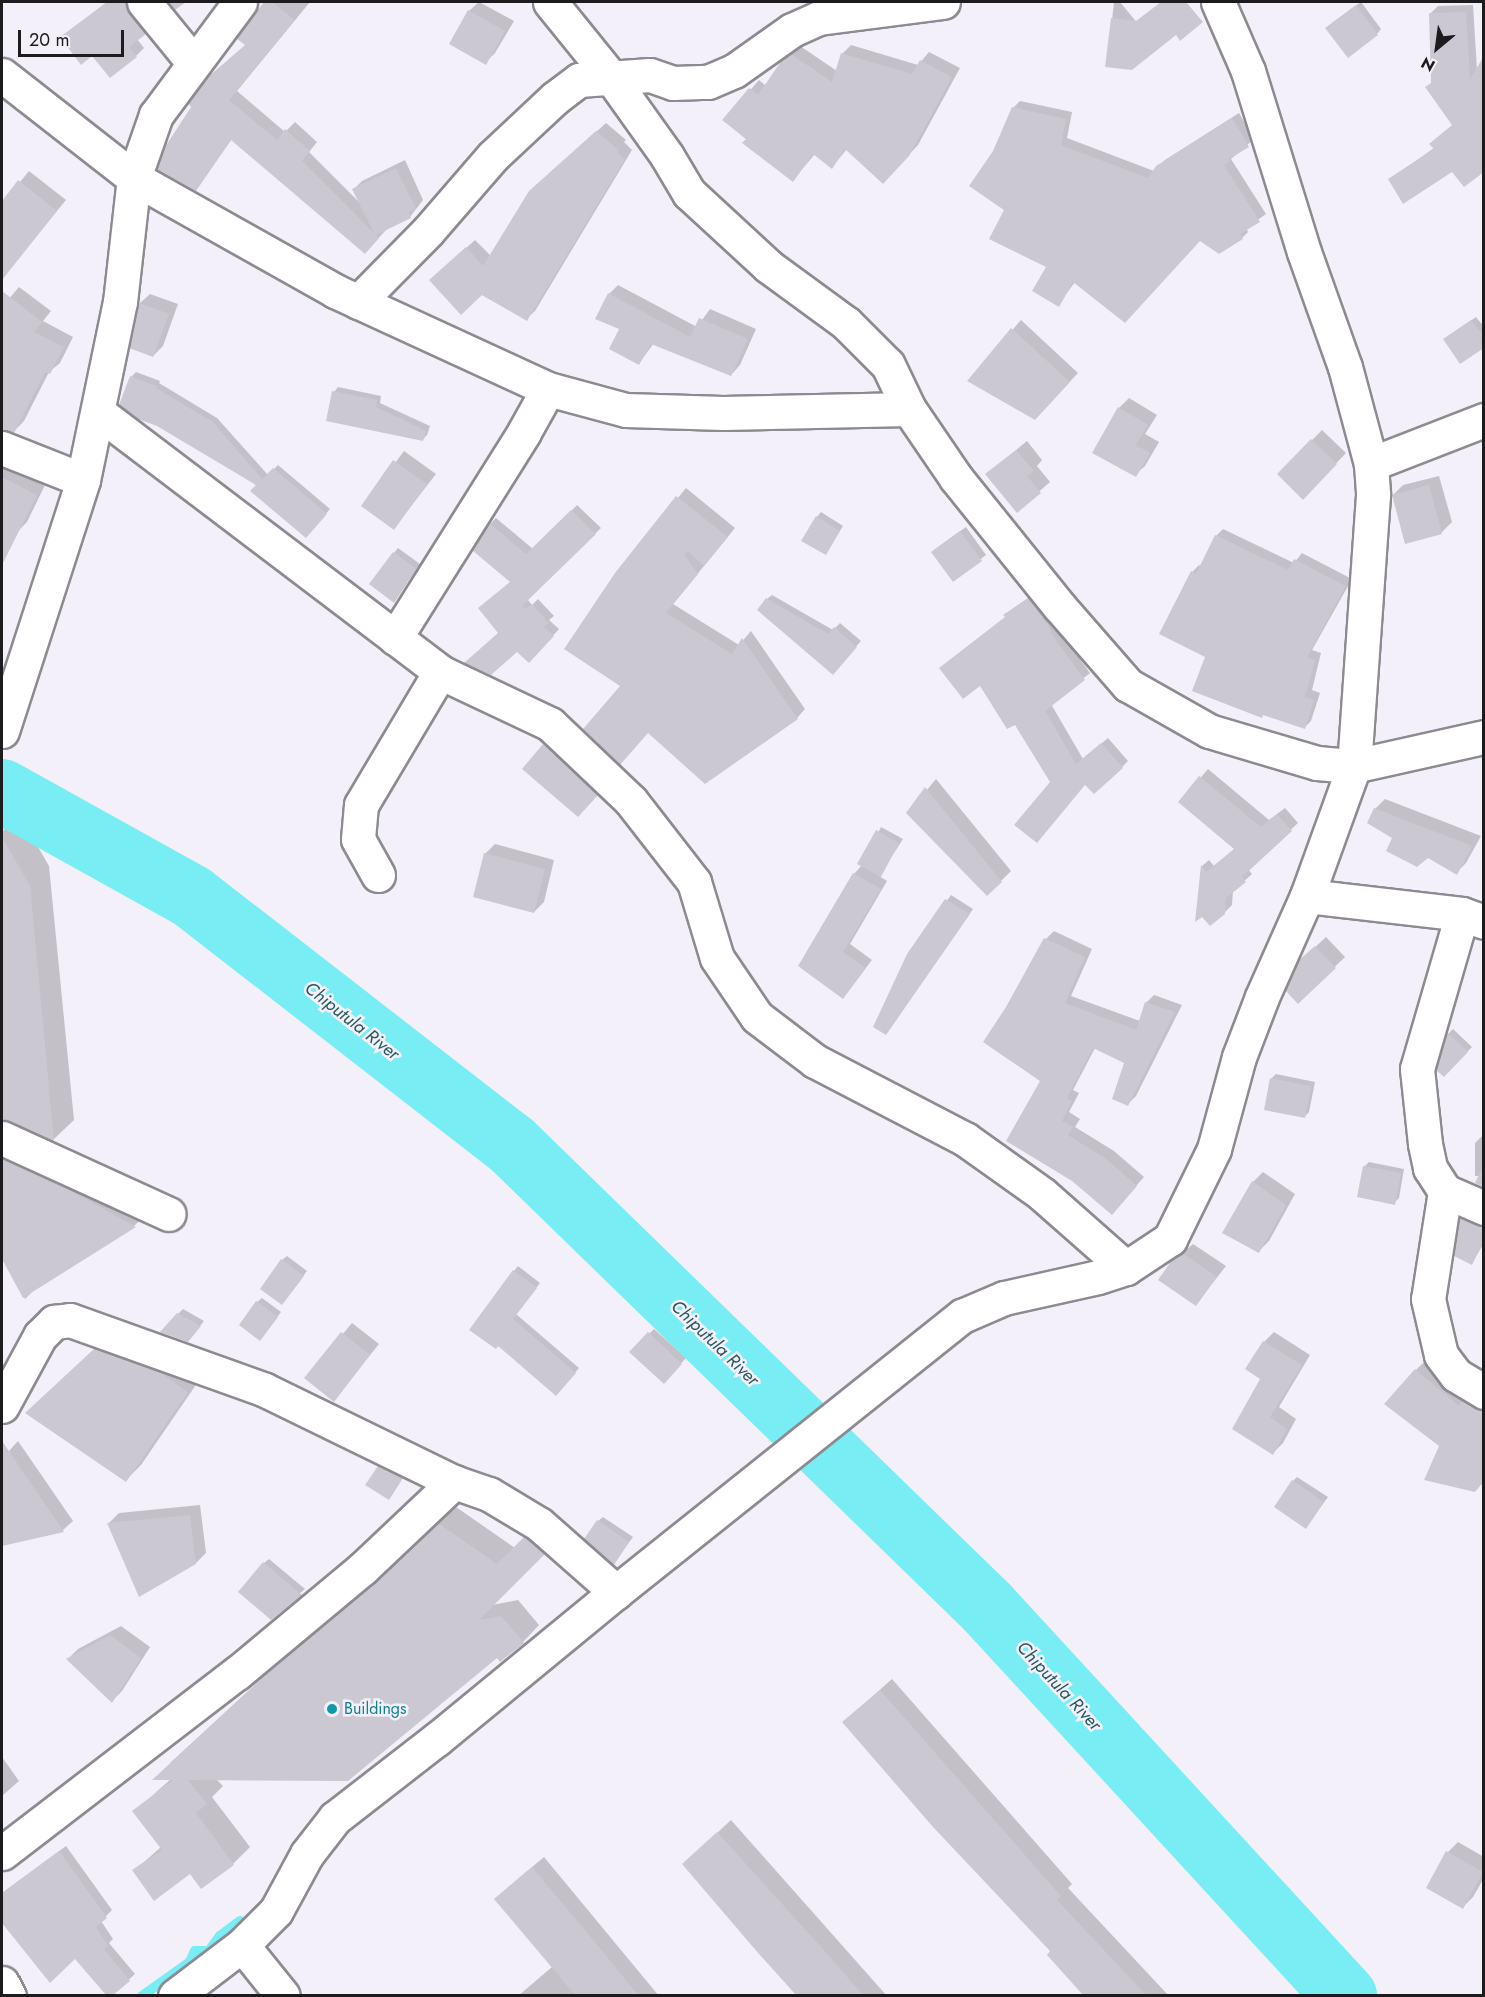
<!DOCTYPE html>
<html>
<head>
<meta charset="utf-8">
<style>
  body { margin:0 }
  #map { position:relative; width:1485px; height:1997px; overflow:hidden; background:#f4f0fa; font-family:Jost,sans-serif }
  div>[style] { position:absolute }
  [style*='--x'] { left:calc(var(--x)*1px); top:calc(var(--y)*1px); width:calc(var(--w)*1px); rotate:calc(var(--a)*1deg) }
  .shadow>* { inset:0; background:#0003 }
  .stream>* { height:10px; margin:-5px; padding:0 5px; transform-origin:5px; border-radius:5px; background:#78eef4 }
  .river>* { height:64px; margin:-32px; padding:0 32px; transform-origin:32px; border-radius:32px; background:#78eef4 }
  .building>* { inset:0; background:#ccc8d1 }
  .roads { filter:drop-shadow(2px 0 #8e8a92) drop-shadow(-2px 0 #8e8a92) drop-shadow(0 2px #8e8a92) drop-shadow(0 -2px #8e8a92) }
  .minor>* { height:33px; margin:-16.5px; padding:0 16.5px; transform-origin:16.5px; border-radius:16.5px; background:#fff }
  .dots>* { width:16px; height:16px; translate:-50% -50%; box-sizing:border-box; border:3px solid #f4f0fa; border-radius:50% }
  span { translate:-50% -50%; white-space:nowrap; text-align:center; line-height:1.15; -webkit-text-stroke:5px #f4f0fa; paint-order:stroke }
  .culture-label { font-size:16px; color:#0d838f }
  .left { translate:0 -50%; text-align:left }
  .water-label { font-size:18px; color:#26595c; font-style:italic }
  .frame { position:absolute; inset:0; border:3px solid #1c1b1e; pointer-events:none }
  .north { position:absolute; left:1407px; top:18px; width:60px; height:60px; -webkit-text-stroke:4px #f4f0fa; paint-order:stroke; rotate:209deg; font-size:16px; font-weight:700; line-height:24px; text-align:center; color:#1c1b1e }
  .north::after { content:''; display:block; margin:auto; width:21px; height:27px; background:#1c1b1e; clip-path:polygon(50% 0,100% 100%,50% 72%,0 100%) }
  .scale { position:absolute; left:18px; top:30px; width:106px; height:27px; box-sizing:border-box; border:3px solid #1c1b1e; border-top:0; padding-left:8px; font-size:18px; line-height:21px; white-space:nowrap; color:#1c1b1e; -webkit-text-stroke:4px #f4f0fa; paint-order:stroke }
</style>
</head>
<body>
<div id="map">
  <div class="shadow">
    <i style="clip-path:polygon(107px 2px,137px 2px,153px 24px,137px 39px,144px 48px,136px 56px,92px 54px,62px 38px)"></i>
    <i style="clip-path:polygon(267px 2px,310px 2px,237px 91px,285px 132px,295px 122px,317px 142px,309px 152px,360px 203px,354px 189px,362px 181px,405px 160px,423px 200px,410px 217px,387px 229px,373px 244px,232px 139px,196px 189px,247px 44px,239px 38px)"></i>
    <i style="clip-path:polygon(479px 2px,514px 21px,495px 53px,485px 63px,469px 11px)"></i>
    <i style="clip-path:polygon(1114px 2px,1120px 2px,1157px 47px,1107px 66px)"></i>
    <i style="clip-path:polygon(1361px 2px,1381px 29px,1377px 34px,1332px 23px)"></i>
    <i style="clip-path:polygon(1473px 5px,1477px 70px,1452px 170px,1389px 180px,1434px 148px,1454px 124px,1433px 81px,1430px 14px,1438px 6px)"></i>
    <i style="clip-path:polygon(851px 45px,918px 65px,929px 52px,960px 68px,918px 145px,892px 173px,847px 149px,832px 167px,815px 154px,793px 180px,724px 120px,759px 80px,766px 86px,783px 61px,800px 46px,837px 71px,842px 54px)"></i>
    <i style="clip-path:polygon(1020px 101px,1072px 112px,1067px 138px,1154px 171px,1165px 160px,1239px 113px,1254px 139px,1231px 159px,1266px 214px,1246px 228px,1248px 232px,1242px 238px,1200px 239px,1075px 282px,1058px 305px,1048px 267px,1006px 209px,994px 152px,1014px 107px)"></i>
    <i style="clip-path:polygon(606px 123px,626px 140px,624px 142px,632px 150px,535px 311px,526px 319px,440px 272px,475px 240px,491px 256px,539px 183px)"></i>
    <i style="clip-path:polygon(29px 171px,66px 200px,12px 265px,2px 257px,2px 204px)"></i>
    <i style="clip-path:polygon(618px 285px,697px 327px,710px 309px,756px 329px,740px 365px,731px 375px,654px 343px,639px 363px,621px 329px,609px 294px)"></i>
    <i style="clip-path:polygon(19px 287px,51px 311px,43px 321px,73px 337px,60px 363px,49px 372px,24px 421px,14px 431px,2px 429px,2px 307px)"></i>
    <i style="clip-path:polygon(150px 294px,178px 304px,163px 346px,153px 356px,131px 347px,140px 303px)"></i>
    <i style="clip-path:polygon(1476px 317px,1484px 327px,1484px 346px,1445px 339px)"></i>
    <i style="clip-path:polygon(1021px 320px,1078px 373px,1044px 409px,969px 381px)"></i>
    <i style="clip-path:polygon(136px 372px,160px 381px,159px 383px,217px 418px,268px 475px,278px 465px,330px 509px,310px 532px,131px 377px)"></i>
    <i style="clip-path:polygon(338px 387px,381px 396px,380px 403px,430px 426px,427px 435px,422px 440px,334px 392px)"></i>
    <i style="clip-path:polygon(1129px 398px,1157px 415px,1145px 434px,1159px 442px,1145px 466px,1135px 475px,1119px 408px)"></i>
    <i style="clip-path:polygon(1322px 430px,1346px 453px,1303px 498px,1279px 474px)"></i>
    <i style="clip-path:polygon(1027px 441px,1042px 460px,1037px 466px,1050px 482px,1017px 511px,987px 474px)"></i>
    <i style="clip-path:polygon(404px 451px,436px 474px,394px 528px,363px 506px)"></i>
    <i style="clip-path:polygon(2px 453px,2px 463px,45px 485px,27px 522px,17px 532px,2px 525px)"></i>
    <i style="clip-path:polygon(1439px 476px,1452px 522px,1442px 532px,1406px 542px,1393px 495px,1403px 485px)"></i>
    <i style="clip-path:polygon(686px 488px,735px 528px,673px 604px,739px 645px,751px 631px,805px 709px,797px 718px,622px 686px,616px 574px)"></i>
    <i style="clip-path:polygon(577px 505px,601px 528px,527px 599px,532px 605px,538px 599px,554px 616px,549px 620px,559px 629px,535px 655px,499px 633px,512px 582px,490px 524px,496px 518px,533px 549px)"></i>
    <i style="clip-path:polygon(821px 512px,843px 526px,826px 553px,817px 517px)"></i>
    <i style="clip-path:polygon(966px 527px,986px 555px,953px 580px,938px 547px)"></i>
    <i style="clip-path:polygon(1223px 529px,1294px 563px,1302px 553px,1352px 579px,1312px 650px,1321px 653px,1312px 690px,1320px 693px,1311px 721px,1304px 728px,1206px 657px,1192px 572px,1199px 565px,1201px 567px,1216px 536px)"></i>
    <i style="clip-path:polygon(398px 548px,420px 564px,394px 601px,394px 553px)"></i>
    <i style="clip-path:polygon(1035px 593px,1055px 625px,1090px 673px,1051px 704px,1083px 759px,1108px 738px,1128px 761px,1122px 767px,1086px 783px,1052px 782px,1005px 615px)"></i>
    <i style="clip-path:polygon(772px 595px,833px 630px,840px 623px,861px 641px,837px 668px,767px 599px)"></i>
    <i style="clip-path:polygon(554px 735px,607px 784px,588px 805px,524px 769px)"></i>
    <i style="clip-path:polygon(1208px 769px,1269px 820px,1285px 808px,1298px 823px,1248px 869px,1252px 874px,1233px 891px,1232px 905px,1224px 913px,1202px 915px,1197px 919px,1202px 866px,1209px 860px,1214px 866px,1236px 848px,1180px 802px)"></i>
    <i style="clip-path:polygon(936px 779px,1011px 871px,1001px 881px,908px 813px)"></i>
    <i style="clip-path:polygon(1385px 799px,1481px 836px,1466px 863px,1456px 873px,1394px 837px,1375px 809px)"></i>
    <i style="clip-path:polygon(19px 814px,49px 866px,74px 1120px,54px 1139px,10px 1119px,2px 1119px,2px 832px)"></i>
    <i style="clip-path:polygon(881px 827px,903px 839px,879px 876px,887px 881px,850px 944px,872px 960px,843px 997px,800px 966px,854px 874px,862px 865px)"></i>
    <i style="clip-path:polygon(495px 844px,554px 860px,544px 902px,534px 912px,485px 854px)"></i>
    <i style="clip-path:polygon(951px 895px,973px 909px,886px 1033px,908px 954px)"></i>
    <i style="clip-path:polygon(1054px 931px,1092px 949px,1071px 996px,1140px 1021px,1146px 1003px,1154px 995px,1182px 1005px,1136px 1096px,1128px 1104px,1126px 1063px,1095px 1048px,1073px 1090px,1079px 1093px,1069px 1112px,1080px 1119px,1075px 1127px,1114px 1151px,1144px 1177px,1119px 1205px,1073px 1180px,1042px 1081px,1007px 1008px,1046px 939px)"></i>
    <i style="clip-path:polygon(1326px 937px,1345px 957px,1298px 1002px,1310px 952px)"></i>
    <i style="clip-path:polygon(1453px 1029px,1472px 1047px,1444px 1075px,1438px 1069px,1449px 1033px)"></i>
    <i style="clip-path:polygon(1276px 1074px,1315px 1082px,1309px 1112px,1304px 1117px,1271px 1079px)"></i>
    <i style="clip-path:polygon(2px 1134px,150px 1211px,135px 1225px,39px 1285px,25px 1299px,2px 1256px)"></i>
    <i style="clip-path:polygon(1484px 1134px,1484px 1187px,1480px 1176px,1475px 1176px,1475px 1143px)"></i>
    <i style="clip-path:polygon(1369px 1162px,1404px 1169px,1399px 1198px,1394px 1203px,1364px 1167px)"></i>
    <i style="clip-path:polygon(1263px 1172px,1295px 1194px,1269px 1241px,1259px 1251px,1253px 1182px)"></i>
    <i style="clip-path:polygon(1466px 1214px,1484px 1221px,1484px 1243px,1472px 1263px,1461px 1219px)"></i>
    <i style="clip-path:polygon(1193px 1244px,1226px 1266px,1196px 1304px,1173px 1261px)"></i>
    <i style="clip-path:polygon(287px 1256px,307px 1271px,282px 1303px,282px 1260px)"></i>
    <i style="clip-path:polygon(518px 1266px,540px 1283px,516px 1314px,579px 1368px,560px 1390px,499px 1345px,514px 1271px)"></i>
    <i style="clip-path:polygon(262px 1298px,281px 1312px,260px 1339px,257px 1302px)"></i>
    <i style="clip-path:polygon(183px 1309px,204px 1321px,192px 1336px,178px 1314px)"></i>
    <i style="clip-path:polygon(352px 1323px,379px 1344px,334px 1400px,306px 1378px)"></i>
    <i style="clip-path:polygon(654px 1329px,686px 1358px,664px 1382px,631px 1352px)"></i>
    <i style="clip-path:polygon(1274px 1332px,1310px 1355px,1279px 1407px,1296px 1419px,1283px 1443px,1273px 1453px,1262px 1378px,1264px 1342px)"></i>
    <i style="clip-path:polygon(111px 1334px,202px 1376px,141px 1465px,126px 1480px,42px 1398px)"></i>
    <i style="clip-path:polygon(1426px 1360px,1484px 1397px,1484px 1482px,1474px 1491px,1441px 1446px,1416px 1370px)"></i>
    <i style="clip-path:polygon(18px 1441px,73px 1521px,63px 1530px,2px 1545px,2px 1466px,9px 1451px)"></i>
    <i style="clip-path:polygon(383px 1462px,406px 1473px,389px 1498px,379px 1467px)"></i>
    <i style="clip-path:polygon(1297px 1477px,1328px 1497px,1306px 1527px,1293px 1481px)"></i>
    <i style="clip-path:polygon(200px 1505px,206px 1553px,196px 1563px,109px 1523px,119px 1513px)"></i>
    <i style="clip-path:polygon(456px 1507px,515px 1548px,542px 1521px,560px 1536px,492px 1605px,518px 1600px,539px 1625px,523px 1642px,497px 1656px,216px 1779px,223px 1786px,212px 1797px,250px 1847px,233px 1864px,201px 1887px,191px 1872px,134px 1871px,161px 1847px,134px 1812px,172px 1778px,170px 1763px,293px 1650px,393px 1567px)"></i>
    <i style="clip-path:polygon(603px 1517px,633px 1537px,614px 1563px,598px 1521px)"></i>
    <i style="clip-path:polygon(269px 1559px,305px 1589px,271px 1618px,264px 1563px)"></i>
    <i style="clip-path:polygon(121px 1626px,150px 1647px,122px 1691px,112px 1701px,68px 1659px,78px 1649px)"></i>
    <i style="clip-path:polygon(892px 1679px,1072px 1884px,1068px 1888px,1169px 1996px,1085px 1996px,1049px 1955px,1052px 1951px,856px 1711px)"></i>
    <i style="clip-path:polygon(2px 1757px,19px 1781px,2px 1796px)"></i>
    <i style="clip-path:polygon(731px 1820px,887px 1996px,800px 1996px,684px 1864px)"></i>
    <i style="clip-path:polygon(1458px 1842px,1484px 1857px,1484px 1878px,1473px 1897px,1463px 1907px,1448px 1852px)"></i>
    <i style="clip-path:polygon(66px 1846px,112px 1910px,101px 1921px,113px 1939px,109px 1943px,135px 1974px,111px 1996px,108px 1996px,76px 1957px,50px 1980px,2px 1920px,2px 1893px)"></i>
    <i style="clip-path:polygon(544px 1857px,659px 1996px,518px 1996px,552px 1967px,507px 1888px)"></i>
  </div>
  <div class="stream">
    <i style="--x:142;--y:1996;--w:59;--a:-35.3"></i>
    <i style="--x:190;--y:1962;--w:12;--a:-66"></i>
    <i style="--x:195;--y:1951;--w:14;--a:0"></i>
    <i style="--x:209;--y:1951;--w:19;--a:-54"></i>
    <i style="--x:220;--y:1936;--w:25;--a:-37"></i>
  </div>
  <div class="river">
    <i style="--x:2;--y:791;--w:216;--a:29.1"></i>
    <i style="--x:191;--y:896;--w:406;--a:37.8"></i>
    <i style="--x:512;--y:1145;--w:663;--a:44.21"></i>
    <i style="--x:987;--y:1607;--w:529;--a:47.38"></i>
  </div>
  <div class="building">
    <i style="clip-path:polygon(107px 2px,126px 2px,129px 13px,146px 34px,129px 47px,137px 57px,110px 78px,92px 56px,81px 65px,60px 37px)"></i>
    <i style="clip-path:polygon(168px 2px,186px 2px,175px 10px)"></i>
    <i style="clip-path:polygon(264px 2px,272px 2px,295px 20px,229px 100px,277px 140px,285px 129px,310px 151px,302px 161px,374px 233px,352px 189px,396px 168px,416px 209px,409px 212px,411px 218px,376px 235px,379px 238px,365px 254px,231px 140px,196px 191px,157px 169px,165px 147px,191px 107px,188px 103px,207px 78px,245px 45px,236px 38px)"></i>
    <i style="clip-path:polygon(1161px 2px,1186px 2px,1203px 22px,1180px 41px,1176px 35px,1132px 70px,1105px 67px,1111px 18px,1136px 21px)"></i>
    <i style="clip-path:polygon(1356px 5px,1378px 35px,1348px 58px,1325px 28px)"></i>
    <i style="clip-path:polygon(468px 10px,505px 31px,486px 65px,449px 44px)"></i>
    <i style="clip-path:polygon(1466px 12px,1470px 79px,1484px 56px,1484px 172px,1464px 187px,1452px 172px,1403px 204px,1388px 179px,1434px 149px,1429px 144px,1452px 125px,1425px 87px,1431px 83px,1429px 13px)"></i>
    <i style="clip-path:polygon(841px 53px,912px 74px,920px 60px,952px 77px,909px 156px,883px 184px,845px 149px,832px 169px,813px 154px,793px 182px,742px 143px,746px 139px,722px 120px,749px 88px,758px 95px,782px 60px,791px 54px,832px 82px)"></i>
    <i style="clip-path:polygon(1012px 107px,1066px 119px,1061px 145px,1148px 178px,1156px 166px,1232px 118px,1249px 147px,1229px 159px,1230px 161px,1224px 165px,1260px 222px,1240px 234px,1243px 239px,1219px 254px,1200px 241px,1125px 323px,1073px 282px,1059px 307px,1032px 291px,1046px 267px,989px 239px,1004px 210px,969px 186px,993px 151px)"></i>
    <i style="clip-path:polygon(596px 131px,619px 150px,617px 152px,625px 159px,527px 321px,482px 295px,461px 315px,429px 280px,466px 247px,483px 266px,529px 191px)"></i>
    <i style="clip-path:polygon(18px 180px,57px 211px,2px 280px,2px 201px)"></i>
    <i style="clip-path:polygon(2px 291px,42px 322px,34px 332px,64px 347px,50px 374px,45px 372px,14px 433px,2px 430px)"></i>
    <i style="clip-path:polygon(608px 293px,690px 337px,699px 318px,748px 339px,731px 376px,651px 344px,639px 365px,609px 349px,619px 329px,595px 319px)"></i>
    <i style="clip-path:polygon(139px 303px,169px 314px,153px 357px,129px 348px)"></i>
    <i style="clip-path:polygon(1471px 320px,1484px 337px,1484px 348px,1460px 364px,1443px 339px)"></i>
    <i style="clip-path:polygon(1011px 328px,1070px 382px,1035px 420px,967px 381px)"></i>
    <i style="clip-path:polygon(130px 376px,157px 386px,156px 388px,213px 422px,262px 479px,273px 468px,327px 514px,306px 538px,250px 491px,256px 485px,157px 426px,138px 419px,119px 405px)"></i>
    <i style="clip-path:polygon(332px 391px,377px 400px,376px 407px,426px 431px,423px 441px,326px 421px)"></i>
    <i style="clip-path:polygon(1118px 407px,1148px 425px,1136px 445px,1150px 453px,1136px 477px,1092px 453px)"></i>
    <i style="clip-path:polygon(1311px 439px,1337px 464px,1303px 500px,1277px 474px)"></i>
    <i style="clip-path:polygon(1016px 450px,1034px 471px,1027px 476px,1041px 493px,1017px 513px,985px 474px)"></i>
    <i style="clip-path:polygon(393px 460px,427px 484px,394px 530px,361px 506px)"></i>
    <i style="clip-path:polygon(2px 477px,37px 495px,2px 565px)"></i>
    <i style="clip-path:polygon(1429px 485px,1442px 534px,1405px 544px,1392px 495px)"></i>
    <i style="clip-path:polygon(676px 496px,728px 537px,704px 566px,687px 551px,684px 554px,698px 574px,666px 613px,732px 654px,742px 638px,798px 719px,705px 784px,648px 733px,620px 765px,583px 729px,620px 686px,564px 649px,615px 573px)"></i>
    <i style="clip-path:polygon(571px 510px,596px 534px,522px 606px,525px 609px,532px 604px,549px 623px,544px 627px,554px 636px,529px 663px,517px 652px,491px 675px,464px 663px,498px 633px,478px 608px,510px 582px,472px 550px,489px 523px,526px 554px)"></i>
    <i style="clip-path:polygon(816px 516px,840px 531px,826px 555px,801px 541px)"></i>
    <i style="clip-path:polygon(960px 531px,982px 561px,953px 582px,931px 552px)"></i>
    <i style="clip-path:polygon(1215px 535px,1288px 570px,1294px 559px,1346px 586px,1307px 657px,1315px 660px,1305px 697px,1314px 700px,1305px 729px,1263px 715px,1262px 718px,1192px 691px,1205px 657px,1159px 634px,1191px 571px,1196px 574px)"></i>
    <i style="clip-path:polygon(393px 552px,416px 569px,394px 603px,369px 584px)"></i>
    <i style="clip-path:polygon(766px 598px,828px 634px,834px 627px,857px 647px,833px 675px,757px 610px)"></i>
    <i style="clip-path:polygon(1028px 598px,1052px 631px,1050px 632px,1085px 680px,1045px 711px,1076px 764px,1101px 743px,1123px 768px,1094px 794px,1085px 785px,1037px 843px,1014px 825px,1050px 782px,1015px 725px,1007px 729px,980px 686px,963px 699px,939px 668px,1005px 617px,1003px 615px)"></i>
    <i style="clip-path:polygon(543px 744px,598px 795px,578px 817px,522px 769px)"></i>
    <i style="clip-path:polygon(1199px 776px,1261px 827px,1277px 814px,1292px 831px,1242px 877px,1246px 882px,1226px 898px,1225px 914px,1210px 926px,1202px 917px,1195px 922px,1201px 865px,1206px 872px,1234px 849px,1178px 802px)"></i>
    <i style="clip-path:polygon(925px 787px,1002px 882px,987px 896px,906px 813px)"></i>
    <i style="clip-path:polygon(1374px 808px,1472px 846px,1457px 875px,1428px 858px,1417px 867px,1386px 851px,1392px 838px,1367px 823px)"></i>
    <i style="clip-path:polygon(876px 830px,899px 843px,881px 877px,857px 864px)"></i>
    <i style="clip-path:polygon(2px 837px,30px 886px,54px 1141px,2px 1119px)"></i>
    <i style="clip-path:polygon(484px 853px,545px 869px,534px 913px,473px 897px)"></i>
    <i style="clip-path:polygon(853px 873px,881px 889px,843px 952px,866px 968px,843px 999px,798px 966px)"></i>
    <i style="clip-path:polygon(945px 899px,970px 914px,886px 1035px,873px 1027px,907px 954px)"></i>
    <i style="clip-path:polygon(1044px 938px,1085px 957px,1065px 1003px,1136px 1030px,1145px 1002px,1175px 1012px,1128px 1106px,1112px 1099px,1124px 1063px,1093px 1048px,1067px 1098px,1072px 1101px,1062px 1121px,1073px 1127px,1068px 1135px,1106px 1159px,1137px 1186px,1112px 1215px,1072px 1181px,1006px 1141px,1040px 1081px,983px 1042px,1006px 1007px)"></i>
    <i style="clip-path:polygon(1315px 946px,1336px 968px,1298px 1004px,1285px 990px,1298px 961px)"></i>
    <i style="clip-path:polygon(1447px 1032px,1468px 1052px,1444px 1077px,1436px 1070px)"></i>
    <i style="clip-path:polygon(1270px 1078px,1311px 1086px,1305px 1118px,1264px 1110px)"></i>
    <i style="clip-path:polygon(2px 1158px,59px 1184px,136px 1227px,23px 1298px,2px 1259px)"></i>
    <i style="clip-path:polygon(1484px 1164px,1484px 1187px,1475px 1183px)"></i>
    <i style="clip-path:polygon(1363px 1166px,1401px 1173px,1395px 1205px,1357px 1197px)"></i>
    <i style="clip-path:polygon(1252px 1181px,1286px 1205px,1259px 1253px,1222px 1233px)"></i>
    <i style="clip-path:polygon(1460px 1218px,1484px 1226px,1484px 1240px,1472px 1265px,1454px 1256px)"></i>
    <i style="clip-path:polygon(1182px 1253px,1217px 1277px,1196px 1306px,1158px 1280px,1172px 1260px)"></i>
    <i style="clip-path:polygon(281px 1259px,304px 1276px,282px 1305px,260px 1289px)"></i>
    <i style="clip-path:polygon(513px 1270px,537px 1288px,513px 1319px,576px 1373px,556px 1396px,498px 1346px,496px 1349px,469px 1330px)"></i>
    <i style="clip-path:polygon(256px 1301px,278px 1317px,260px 1341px,239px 1325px)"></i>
    <i style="clip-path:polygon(177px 1313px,201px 1326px,188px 1342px,160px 1332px)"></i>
    <i style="clip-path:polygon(341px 1332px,370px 1355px,334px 1402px,304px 1378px)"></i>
    <i style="clip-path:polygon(648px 1332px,682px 1364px,664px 1384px,629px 1352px)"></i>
    <i style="clip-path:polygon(1263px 1341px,1302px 1365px,1270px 1417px,1287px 1429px,1273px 1455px,1232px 1429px,1260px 1379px,1245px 1369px)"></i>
    <i style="clip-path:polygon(94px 1349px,164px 1374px,163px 1375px,188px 1392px,126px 1482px,25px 1413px)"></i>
    <i style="clip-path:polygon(1415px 1369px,1459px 1406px,1462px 1401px,1484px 1411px,1484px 1481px,1475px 1492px,1424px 1480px,1439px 1446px,1384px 1404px)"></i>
    <i style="clip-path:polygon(2px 1441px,64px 1532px,2px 1546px)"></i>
    <i style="clip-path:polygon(378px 1466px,403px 1478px,389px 1500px,365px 1485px)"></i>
    <i style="clip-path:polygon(1292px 1480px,1324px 1502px,1306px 1529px,1274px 1507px)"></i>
    <i style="clip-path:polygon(190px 1515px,196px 1564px,139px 1597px,107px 1523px)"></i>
    <i style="clip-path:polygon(597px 1520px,629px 1542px,614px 1565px,584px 1539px)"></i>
    <i style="clip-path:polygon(438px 1523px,497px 1564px,524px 1537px,545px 1554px,479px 1620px,501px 1616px,524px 1643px,500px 1662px,497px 1658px,348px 1781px,188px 1780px,207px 1804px,196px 1813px,234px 1865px,201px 1889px,190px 1874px,154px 1901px,132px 1870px,162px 1850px,132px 1811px,173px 1780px,152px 1780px,274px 1667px,374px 1583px)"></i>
    <i style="clip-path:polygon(263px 1562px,302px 1595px,271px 1620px,238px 1592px)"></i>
    <i style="clip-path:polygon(110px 1635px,141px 1658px,112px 1703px,66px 1659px)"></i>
    <i style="clip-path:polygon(880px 1690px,1061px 1896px,1057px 1900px,1146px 1995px,1083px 1995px,1047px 1955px,1050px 1951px,933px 1827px,842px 1722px)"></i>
    <i style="clip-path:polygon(717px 1832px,821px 1947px,863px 1995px,796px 1995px,759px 1954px,682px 1864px)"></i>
    <i style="clip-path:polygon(59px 1851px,107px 1918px,96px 1927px,108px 1946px,104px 1949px,130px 1981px,113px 1995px,106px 1995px,75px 1959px,50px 1983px,2px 1923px,2px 1893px)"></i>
    <i style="clip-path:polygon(1446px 1851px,1483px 1872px,1463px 1909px,1426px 1888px)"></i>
    <i style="clip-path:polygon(532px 1867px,594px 1941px,638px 1995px,575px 1995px,494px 1899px)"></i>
  </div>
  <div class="roads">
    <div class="minor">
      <i style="--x:144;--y:2;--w:77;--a:50.8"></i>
      <i style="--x:550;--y:2;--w:95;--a:51"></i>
      <i style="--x:610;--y:76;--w:98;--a:54.5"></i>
      <i style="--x:667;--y:156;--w:43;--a:59.3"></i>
      <i style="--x:689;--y:193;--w:108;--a:42.7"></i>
      <i style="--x:768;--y:266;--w:97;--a:36.2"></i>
      <i style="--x:846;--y:323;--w:59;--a:45"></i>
      <i style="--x:888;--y:365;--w:49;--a:64.5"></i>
      <i style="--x:1218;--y:2;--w:75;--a:66.5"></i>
      <i style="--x:1248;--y:71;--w:189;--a:72.8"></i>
      <i style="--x:1304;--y:252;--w:122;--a:70.4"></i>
      <i style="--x:1345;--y:367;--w:100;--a:75"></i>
      <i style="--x:1371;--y:464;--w:31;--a:86"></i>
      <i style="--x:1373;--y:495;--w:272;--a:94"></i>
      <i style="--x:1354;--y:766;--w:138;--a:109.9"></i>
      <i style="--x:1307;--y:896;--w:156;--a:6.6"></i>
      <i style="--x:1462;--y:914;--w:23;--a:20"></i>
      <i style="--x:2;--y:75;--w:167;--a:38"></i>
      <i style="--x:134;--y:178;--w:231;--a:29.3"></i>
      <i style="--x:335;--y:291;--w:234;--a:24.7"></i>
      <i style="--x:548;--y:389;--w:81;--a:15.1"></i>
      <i style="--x:626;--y:410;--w:97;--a:1.8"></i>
      <i style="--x:723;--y:413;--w:186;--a:-1.2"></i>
      <i style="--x:909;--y:409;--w:83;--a:55.7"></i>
      <i style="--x:956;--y:478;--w:164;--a:51.2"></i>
      <i style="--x:1059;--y:606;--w:105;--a:48.9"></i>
      <i style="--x:1128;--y:685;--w:93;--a:29.6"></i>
      <i style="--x:1209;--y:731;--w:113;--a:16.5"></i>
      <i style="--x:1317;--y:763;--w:37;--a:5"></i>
      <i style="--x:1354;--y:766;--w:133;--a:-12.6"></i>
      <i style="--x:358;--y:302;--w:100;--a:-45.4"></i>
      <i style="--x:428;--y:231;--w:99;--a:-49.1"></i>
      <i style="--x:493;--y:156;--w:85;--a:-43.1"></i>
      <i style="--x:555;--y:98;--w:30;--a:-37"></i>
      <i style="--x:579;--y:80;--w:71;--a:-4"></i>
      <i style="--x:650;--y:75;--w:24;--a:19"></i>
      <i style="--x:673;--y:83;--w:35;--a:-2"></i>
      <i style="--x:708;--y:82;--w:28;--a:-23"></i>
      <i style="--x:734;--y:71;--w:71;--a:-35.3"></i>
      <i style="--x:792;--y:30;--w:30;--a:-24"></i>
      <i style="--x:819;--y:18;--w:125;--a:-7.4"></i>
      <i style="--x:98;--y:412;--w:430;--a:37.2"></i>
      <i style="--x:440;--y:672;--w:122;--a:25.3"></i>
      <i style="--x:550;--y:724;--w:112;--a:43.5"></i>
      <i style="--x:631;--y:801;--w:103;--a:52.1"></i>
      <i style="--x:694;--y:882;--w:79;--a:73.2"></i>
      <i style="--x:717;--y:958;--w:71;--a:55.9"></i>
      <i style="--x:757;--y:1017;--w:73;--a:37.2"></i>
      <i style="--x:815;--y:1061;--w:169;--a:27.5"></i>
      <i style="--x:965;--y:1139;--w:95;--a:35.5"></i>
      <i style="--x:1042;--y:1194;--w:112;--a:41.4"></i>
      <i style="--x:2;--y:448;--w:87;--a:21.6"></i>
      <i style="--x:1371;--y:464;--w:121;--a:-21.3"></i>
      <i style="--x:395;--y:638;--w:243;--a:-57.9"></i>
      <i style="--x:524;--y:432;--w:49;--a:-60.8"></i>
      <i style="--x:2;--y:731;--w:264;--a:-72.1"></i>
      <i style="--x:83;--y:480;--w:182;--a:-78.3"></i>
      <i style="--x:120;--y:302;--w:125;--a:-83.6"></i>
      <i style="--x:134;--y:178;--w:67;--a:-70.8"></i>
      <i style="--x:156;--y:115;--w:141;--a:-53.4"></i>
      <i style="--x:378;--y:875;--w:41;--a:-119.1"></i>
      <i style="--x:358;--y:839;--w:34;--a:-85"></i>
      <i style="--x:361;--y:805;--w:155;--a:-59.3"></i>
      <i style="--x:1462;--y:914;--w:161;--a:106.2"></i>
      <i style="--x:1417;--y:1069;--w:75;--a:83.9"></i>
      <i style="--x:1425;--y:1144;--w:25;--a:78"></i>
      <i style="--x:1430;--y:1168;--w:27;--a:57"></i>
      <i style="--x:1445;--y:1191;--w:43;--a:23.6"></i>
      <i style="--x:2;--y:1138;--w:183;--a:24.5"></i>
      <i style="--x:1445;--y:1191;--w:109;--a:98.9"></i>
      <i style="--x:1428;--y:1299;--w:57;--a:76.9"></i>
      <i style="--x:1441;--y:1355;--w:25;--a:53"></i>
      <i style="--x:1456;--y:1375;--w:33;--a:31"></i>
      <i style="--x:2;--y:1406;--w:80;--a:-61.5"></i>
      <i style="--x:40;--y:1336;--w:20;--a:-45"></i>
      <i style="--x:54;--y:1322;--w:16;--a:-7"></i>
      <i style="--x:70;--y:1320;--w:207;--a:19.7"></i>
      <i style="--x:265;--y:1390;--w:210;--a:26"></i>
      <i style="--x:2;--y:1853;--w:296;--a:-37.5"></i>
      <i style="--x:237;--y:1673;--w:163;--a:-39.8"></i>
      <i style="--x:362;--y:1569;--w:127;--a:-43.4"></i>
      <i style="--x:454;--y:1482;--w:37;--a:19"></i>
      <i style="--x:489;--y:1494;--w:58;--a:31"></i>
      <i style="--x:539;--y:1524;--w:103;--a:41.4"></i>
      <i style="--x:242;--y:1945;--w:65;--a:51.2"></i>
      <i style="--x:2;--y:1983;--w:15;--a:62"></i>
      <i style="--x:175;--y:1996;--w:84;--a:-37.3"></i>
      <i style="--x:242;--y:1945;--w:48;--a:-45"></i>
      <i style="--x:276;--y:1911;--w:65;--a:-61.5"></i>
      <i style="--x:307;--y:1854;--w:46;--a:-52.1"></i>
      <i style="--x:335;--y:1818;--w:129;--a:-37.8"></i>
      <i style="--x:437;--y:1739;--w:232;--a:-39.4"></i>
      <i style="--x:616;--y:1592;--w:443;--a:-38.6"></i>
      <i style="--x:962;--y:1316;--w:46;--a:-23.2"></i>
      <i style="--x:1004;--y:1298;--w:96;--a:-12.6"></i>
      <i style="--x:1098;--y:1277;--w:29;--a:-18"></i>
      <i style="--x:1126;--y:1268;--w:53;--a:-33.4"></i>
      <i style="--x:1170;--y:1239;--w:100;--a:-63.9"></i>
      <i style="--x:1214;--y:1149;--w:95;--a:-74.8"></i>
      <i style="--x:1239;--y:1057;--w:64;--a:-69"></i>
      <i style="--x:1262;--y:997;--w:111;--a:-66"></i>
    </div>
  </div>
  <div class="dots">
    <i style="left:332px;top:1709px;background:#0f9aa8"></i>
  </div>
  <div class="culture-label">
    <span class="left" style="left:344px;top:1709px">Buildings</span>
  </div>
  <div class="water-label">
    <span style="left:352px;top:1021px;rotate:38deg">Chiputula River</span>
    <span style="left:715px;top:1343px;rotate:44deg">Chiputula River</span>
    <span style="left:1059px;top:1686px;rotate:47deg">Chiputula River</span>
  </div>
  <div class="frame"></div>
  <div class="north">N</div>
  <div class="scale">20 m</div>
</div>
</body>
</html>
